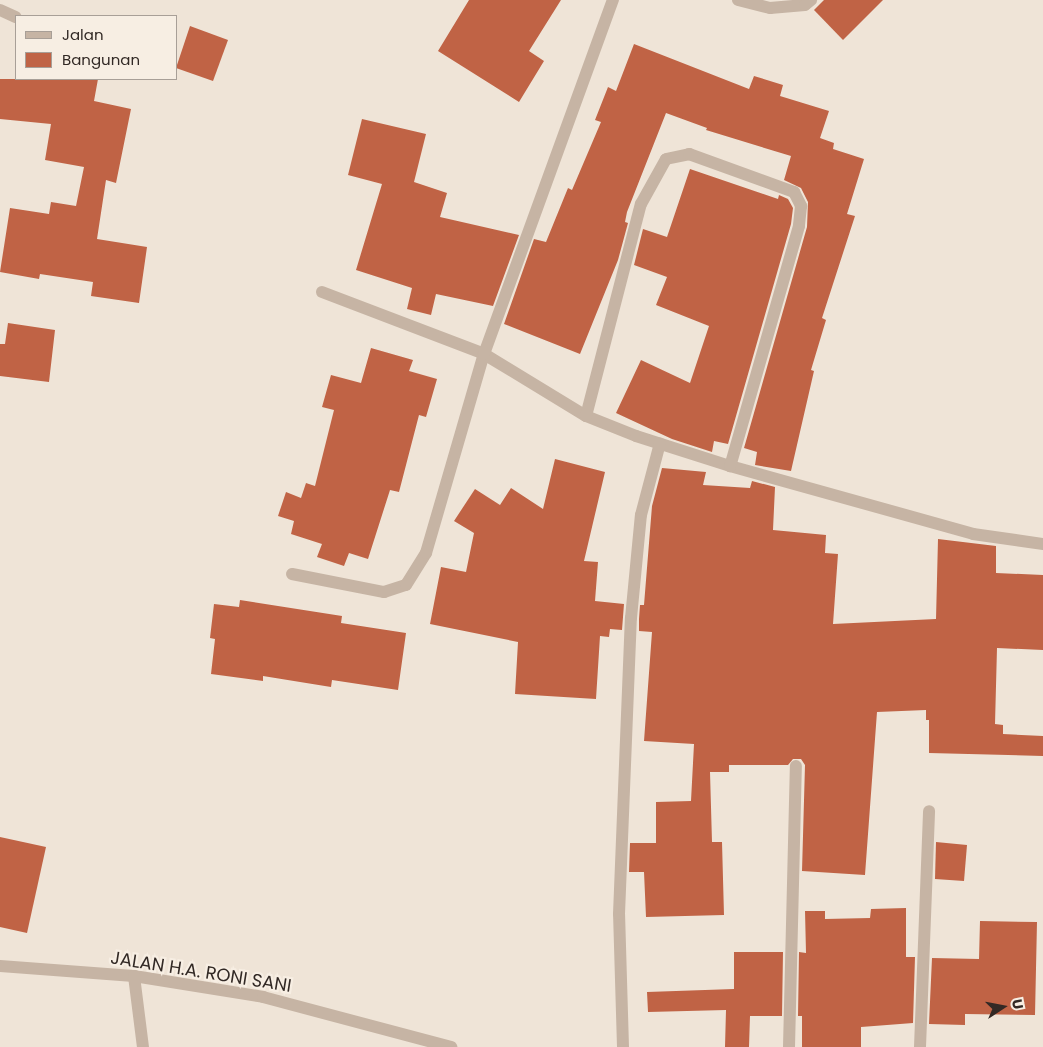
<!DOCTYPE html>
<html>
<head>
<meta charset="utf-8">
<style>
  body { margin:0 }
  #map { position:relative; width:1043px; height:1047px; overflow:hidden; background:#efe4d7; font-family:Poppins,sans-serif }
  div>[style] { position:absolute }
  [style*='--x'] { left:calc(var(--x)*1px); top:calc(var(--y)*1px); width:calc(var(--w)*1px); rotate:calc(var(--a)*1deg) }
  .building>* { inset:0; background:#c06345 }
  .minor>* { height:12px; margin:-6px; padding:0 6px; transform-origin:6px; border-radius:6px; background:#c6b4a4 }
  span { translate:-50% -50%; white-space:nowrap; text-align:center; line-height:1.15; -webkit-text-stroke:4.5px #f7eee3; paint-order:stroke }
  .street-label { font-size:18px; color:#322925 }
  .legend { position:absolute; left:15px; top:15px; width:162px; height:65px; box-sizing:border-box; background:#f7eee3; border:1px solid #a89f97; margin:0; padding:6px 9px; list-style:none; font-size:15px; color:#322925 }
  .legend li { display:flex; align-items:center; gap:10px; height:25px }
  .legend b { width:25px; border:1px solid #a89f97 }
  .north { position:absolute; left:978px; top:982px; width:50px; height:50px; -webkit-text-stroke:4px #f7eee3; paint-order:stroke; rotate:79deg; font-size:14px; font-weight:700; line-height:20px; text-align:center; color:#322925 }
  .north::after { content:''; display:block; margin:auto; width:18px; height:22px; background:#322925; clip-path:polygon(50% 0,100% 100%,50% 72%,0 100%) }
</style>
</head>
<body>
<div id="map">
  <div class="building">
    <i style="clip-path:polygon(469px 0,561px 0,529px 51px,544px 61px,519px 102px,438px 51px)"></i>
    <i style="clip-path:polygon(824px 0,883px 0,843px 40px,814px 10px)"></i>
    <i style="clip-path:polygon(190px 26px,228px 40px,213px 81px,176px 68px)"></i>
    <i style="clip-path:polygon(634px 44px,749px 89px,754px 76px,783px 85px,780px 96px,829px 111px,820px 138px,834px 143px,833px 149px,864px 159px,847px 214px,855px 216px,822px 318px,826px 320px,811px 370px,814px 371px,791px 471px,755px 465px,757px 452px,744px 448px,807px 227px,808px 202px,801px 188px,784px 180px,791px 156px,706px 130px,707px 128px,666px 113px,627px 212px,625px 222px,628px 223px,618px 260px,580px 354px,504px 324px,534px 239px,546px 242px,568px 188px,572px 190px,601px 122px,595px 120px,608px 87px,616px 91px)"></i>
    <i style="clip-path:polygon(0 79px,98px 79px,94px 101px,131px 109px,116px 183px,106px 180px,97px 239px,147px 247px,139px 303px,91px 296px,93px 282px,40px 274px,39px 279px,0 272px,10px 208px,49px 214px,51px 202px,76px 206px,84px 167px,45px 160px,51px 124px,0 119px)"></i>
    <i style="clip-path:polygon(362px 119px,426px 134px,414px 182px,447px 193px,440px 217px,519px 235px,493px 306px,436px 294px,431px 315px,407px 309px,412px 288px,356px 270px,382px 184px,348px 175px)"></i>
    <i style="clip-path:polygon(690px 169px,778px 199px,779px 195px,788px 199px,793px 208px,791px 224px,728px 444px,714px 441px,712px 452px,672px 439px,616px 413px,641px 360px,690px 383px,709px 326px,656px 305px,667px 277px,634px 265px,643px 229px,667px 237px)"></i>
    <i style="clip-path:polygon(8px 323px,55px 330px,49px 382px,0 376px,0 344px,5px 344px)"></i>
    <i style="clip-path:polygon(371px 348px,413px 360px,409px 371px,437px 379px,426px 417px,419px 415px,399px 492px,390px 490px,368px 559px,349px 553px,344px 566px,317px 557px,322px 544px,291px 534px,294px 521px,278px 516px,286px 492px,301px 498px,306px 483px,315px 486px,334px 410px,322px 407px,331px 375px,361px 383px)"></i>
    <i style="clip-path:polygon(555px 459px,605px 472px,584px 561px,598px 562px,595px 601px,624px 604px,622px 630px,610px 629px,609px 637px,600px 636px,596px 699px,515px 694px,518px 642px,430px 624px,441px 567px,466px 572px,474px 533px,454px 521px,475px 489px,500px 505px,511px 488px,543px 509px)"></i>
    <i style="clip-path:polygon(662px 468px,706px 472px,703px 485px,750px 488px,752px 481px,775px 487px,773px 530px,826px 535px,825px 553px,838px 554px,833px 624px,936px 619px,938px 539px,996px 546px,996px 573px,1043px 575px,1043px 650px,997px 648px,995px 724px,1003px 725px,1003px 734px,1043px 736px,1043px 756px,929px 753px,929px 720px,926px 720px,926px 710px,877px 712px,865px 875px,802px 871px,805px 765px,801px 759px,793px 759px,788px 765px,729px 765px,729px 772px,710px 772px,712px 842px,722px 842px,724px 915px,646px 917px,644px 872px,629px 872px,630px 843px,656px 843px,656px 802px,691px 801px,694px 744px,644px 741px,652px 632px,639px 631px,639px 619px,640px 605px,644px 605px,652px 506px)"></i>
    <i style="clip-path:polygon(240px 600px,342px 616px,341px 623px,406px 633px,398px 690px,332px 680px,331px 687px,263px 676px,263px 681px,211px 674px,215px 639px,210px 638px,214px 604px,239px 607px)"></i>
    <i style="clip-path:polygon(0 837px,46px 847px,27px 933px,0 927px)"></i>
    <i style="clip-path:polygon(936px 842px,967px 845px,964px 881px,935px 879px)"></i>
    <i style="clip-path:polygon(906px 908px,906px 957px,915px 957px,913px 1023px,861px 1027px,861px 1047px,802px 1047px,802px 1016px,798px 1016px,799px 952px,806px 953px,805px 911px,825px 911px,825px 919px,870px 918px,871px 909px)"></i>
    <i style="clip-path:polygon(980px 921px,1037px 922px,1035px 1015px,965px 1014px,965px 1025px,929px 1024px,932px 958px,979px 959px)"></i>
    <i style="clip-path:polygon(734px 952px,783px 952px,782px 1016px,750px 1016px,749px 1047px,725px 1047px,726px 1010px,648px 1012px,647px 992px,734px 989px)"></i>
  </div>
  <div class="minor">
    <i style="--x:738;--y:0;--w:33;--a:14"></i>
    <i style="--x:770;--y:8;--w:35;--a:-5"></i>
    <i style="--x:805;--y:5;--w:8;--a:-40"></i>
    <i style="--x:0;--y:10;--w:17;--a:24"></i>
    <i style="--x:322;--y:292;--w:173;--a:20.9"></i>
    <i style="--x:484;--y:354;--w:119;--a:31.3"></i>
    <i style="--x:586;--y:416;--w:54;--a:21.8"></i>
    <i style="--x:636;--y:436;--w:99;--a:17.7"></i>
    <i style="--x:730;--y:466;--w:252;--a:15.6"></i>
    <i style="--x:973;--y:534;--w:71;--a:8.1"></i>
    <i style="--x:586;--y:416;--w:219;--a:-75.5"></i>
    <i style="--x:641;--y:204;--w:51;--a:-60.9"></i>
    <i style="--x:666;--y:159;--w:24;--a:-12"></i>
    <i style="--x:689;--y:154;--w:112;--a:19.9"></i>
    <i style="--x:794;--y:192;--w:16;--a:63"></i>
    <i style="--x:801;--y:206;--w:20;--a:96"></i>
    <i style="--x:799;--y:226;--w:250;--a:106"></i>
    <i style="--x:292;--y:574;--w:94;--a:11.1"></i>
    <i style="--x:384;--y:592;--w:23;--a:-18"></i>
    <i style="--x:406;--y:585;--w:38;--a:-58"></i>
    <i style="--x:426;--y:553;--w:207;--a:-73.8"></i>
    <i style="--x:484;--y:354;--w:377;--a:-70"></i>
    <i style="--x:0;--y:966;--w:134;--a:4.3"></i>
    <i style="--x:134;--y:976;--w:131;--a:9.2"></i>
    <i style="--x:263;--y:997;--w:195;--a:14.9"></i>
    <i style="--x:134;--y:976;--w:72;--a:82.8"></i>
    <i style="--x:623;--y:1047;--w:133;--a:-91.7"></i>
    <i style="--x:619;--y:914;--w:296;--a:-87.7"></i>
    <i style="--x:631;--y:618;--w:103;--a:-84.5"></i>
    <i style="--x:641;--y:515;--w:74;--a:-75.2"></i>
    <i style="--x:789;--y:1047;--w:281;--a:-88.6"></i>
    <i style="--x:920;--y:1047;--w:236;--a:-87.8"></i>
  </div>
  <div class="street-label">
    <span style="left:201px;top:972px;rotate:9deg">JALAN H.A. RONI SANI</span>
  </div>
  <ul class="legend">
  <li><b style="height:6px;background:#c6b4a4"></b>Jalan</li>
  <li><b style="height:14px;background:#c06345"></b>Bangunan</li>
  </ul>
  <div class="north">U</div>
</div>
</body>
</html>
